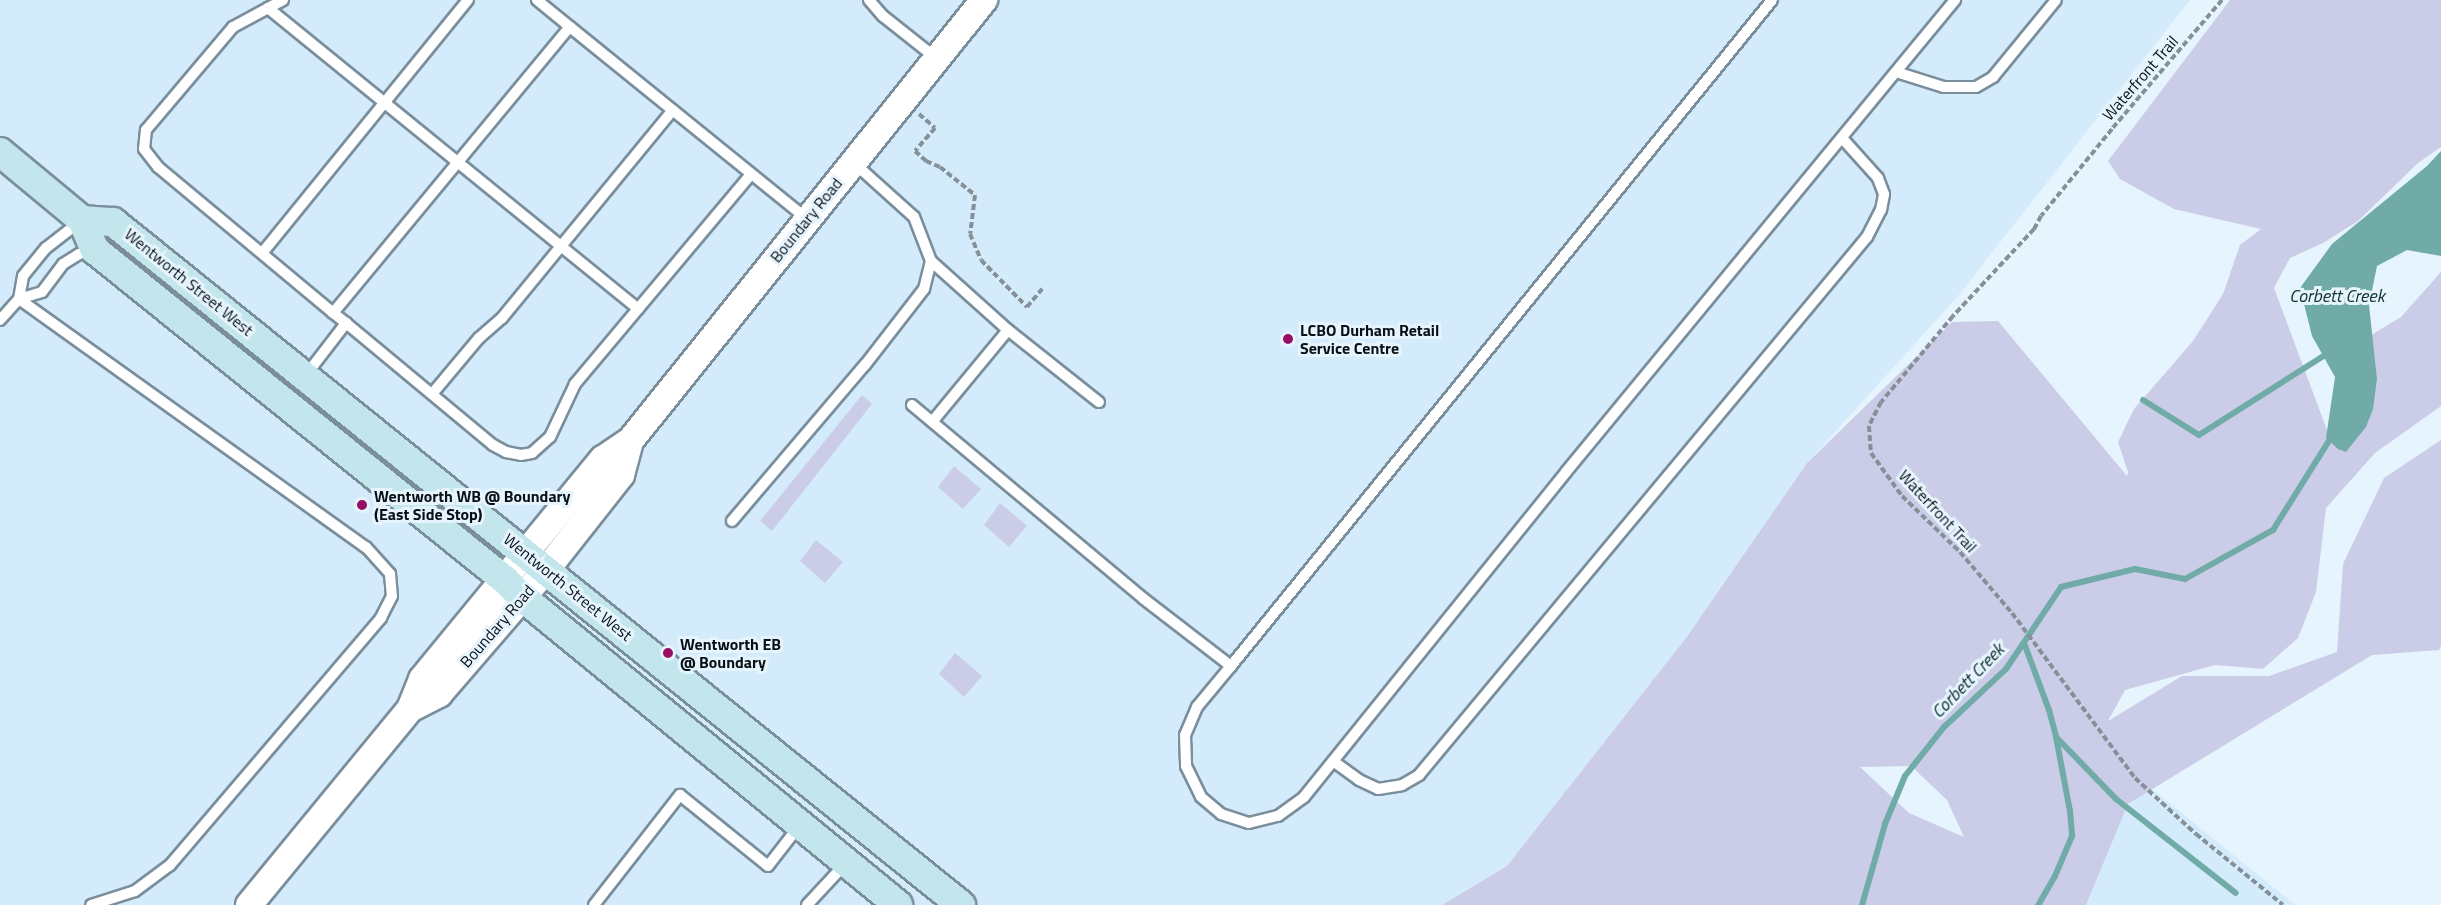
<!DOCTYPE html>
<html>
<head>
<meta charset="utf-8">
<style>
  body { margin:0 }
  #map { position:relative; width:2441px; height:905px; overflow:hidden; background:#e6f4fd; font-family:"Titillium Web",sans-serif }
  div>[style] { position:absolute }
  [style*='--x'] { left:calc(var(--x)*1px); top:calc(var(--y)*1px); width:calc(var(--w)*1px); rotate:calc(var(--a)*1deg) }
  .built>* { inset:0; background:#d3ebfb }
  .green>* { inset:0; background:#cbcde8 }
  .water>* { inset:0; background:#70aba8 }
  .stream>* { height:6px; margin:-3px; padding:0 3px; transform-origin:3px; border-radius:3px; background:#70aba8 }
  .path>* { height:4px; margin-top:-2px; transform-origin:0; background:repeating-linear-gradient(90deg,#859098 0 6px,transparent 0 9px) }
  .roads { filter:drop-shadow(2px 0 #7a8e9c) drop-shadow(-2px 0 #7a8e9c) drop-shadow(0 2px #7a8e9c) drop-shadow(0 -2px #7a8e9c) }
  .service>* { height:10px; margin:-5px; padding:0 5px; transform-origin:5px; border-radius:5px; background:#fff }
  .tertiary>* { height:26px; margin:-13px; padding:0 13px; transform-origin:13px; border-radius:13px; background:#fff }
  .secondary>* { height:28px; margin:-14px; padding:0 14px; transform-origin:14px; border-radius:14px; background:#c3e6ed }
  .dots>* { width:16px; height:16px; translate:-50% -50%; box-sizing:border-box; border:3px solid #e6f4fd; border-radius:50% }
  span { translate:-50% -50%; white-space:nowrap; text-align:center; line-height:1.15; -webkit-text-stroke:6px #e6f4fd; paint-order:stroke }
  .street-label { font-size:16px; color:#081015 }
  .poi-label { font-size:16px; color:#081015; font-weight:700 }
  .left { translate:0 -50%; text-align:left }
  .water-label { font-size:18px; color:#143331; font-style:italic }
</style>
</head>
<body>
<div id="map">
  <div class="built">
    <i style="clip-path:polygon(0 0,2190px 0,1958px 296px,1807px 463px,1686px 638px,1507px 866px,1442px 905px,0 905px)"></i>
    <i style="clip-path:polygon(2152px 789px,2295px 905px,2086px 905px,2128px 804px)"></i>
  </div>
  <div class="green">
    <i style="clip-path:polygon(evenodd,2230px 0,2441px 0,2441px 147px,2418px 163px,2358px 221px,2323px 243px,2290px 258px,2274px 288px,2330px 438px,2363px 340px,2401px 317px,2441px 272px,2441px 406px,2375px 453px,2326px 508px,2316px 592px,2298px 638px,2263px 669px,2215px 665px,2125px 690px,2108px 721px,2182px 676px,2269px 676px,2337px 652px,2343px 564px,2384px 478px,2441px 440px,2441px 646px,2439px 650px,2372px 655px,2128px 804px,2086px 905px,1442px 905px,1507px 866px,1686px 638px,1807px 463px,1952px 322px,1998px 321px,2127px 476px,2128px 472px,2118px 442px,2134px 409px,2193px 341px,2223px 294px,2240px 245px,2261px 229px,2174px 209px,2120px 179px,2108px 161px,2230px 0,1911px 766px,1947px 800px,1964px 837px,1909px 813px,1860px 767px,1911px 766px)"></i>
    <i style="clip-path:polygon(862px 395px,872px 404px,772px 531px,760px 521px)"></i>
    <i style="clip-path:polygon(954px 466px,981px 489px,963px 509px,938px 487px)"></i>
    <i style="clip-path:polygon(1000px 503px,1027px 526px,1009px 547px,984px 525px)"></i>
    <i style="clip-path:polygon(816px 540px,843px 562px,825px 583px,800px 561px)"></i>
    <i style="clip-path:polygon(955px 653px,982px 676px,964px 697px,939px 674px)"></i>
  </div>
  <div class="water">
    <i style="clip-path:polygon(2441px 151px,2441px 256px,2407px 250px,2377px 266px,2369px 305px,2377px 379px,2373px 409px,2366px 427px,2346px 452px,2338px 449px,2326px 438px,2335px 377px,2312px 336px,2300px 288px,2332px 244px,2427px 166px)"></i>
  </div>
  <div class="stream">
    <i style="--x:2143;--y:400;--w:66;--a:32"></i>
    <i style="--x:2199;--y:435;--w:153;--a:-32.4"></i>
    <i style="--x:2024;--y:643;--w:72;--a:69.5"></i>
    <i style="--x:2049;--y:710;--w:28;--a:75"></i>
    <i style="--x:2056;--y:737;--w:75;--a:79.3"></i>
    <i style="--x:2070;--y:811;--w:25;--a:85"></i>
    <i style="--x:2072;--y:836;--w:43;--a:113"></i>
    <i style="--x:2055;--y:876;--w:34;--a:120"></i>
    <i style="--x:2058;--y:739;--w:83;--a:46"></i>
    <i style="--x:2116;--y:799;--w:152;--a:38.1"></i>
    <i style="--x:1862;--y:905;--w:84;--a:-74.1"></i>
    <i style="--x:1885;--y:824;--w:52;--a:-67.4"></i>
    <i style="--x:1905;--y:776;--w:63;--a:-51.5"></i>
    <i style="--x:1944;--y:727;--w:85;--a:-43.1"></i>
    <i style="--x:2006;--y:669;--w:99;--a:-56.1"></i>
    <i style="--x:2061;--y:587;--w:76;--a:-13.7"></i>
    <i style="--x:2135;--y:569;--w:51;--a:11.3"></i>
    <i style="--x:2185;--y:579;--w:101;--a:-29.1"></i>
    <i style="--x:2273;--y:530;--w:107;--a:-57.9"></i>
  </div>
  <div class="path">
    <i style="--x:2222;--y:0;--w:170;--a:130.5"></i>
    <i style="--x:2112;--y:129;--w:112;--a:129.2"></i>
    <i style="--x:2041;--y:216;--w:15;--a:118"></i>
    <i style="--x:2034;--y:229;--w:119;--a:133"></i>
    <i style="--x:1953;--y:316;--w:112;--a:129.9"></i>
    <i style="--x:1881;--y:402;--w:27;--a:117"></i>
    <i style="--x:1869;--y:426;--w:27;--a:86"></i>
    <i style="--x:1871;--y:453;--w:53;--a:54.2"></i>
    <i style="--x:1902;--y:496;--w:81;--a:44"></i>
    <i style="--x:1960;--y:552;--w:80;--a:49.6"></i>
    <i style="--x:2012;--y:613;--w:206;--a:53.3"></i>
    <i style="--x:2135;--y:778;--w:83;--a:42.6"></i>
    <i style="--x:2196;--y:834;--w:112;--a:39.2"></i>
    <i style="--x:919;--y:114;--w:21;--a:41"></i>
    <i style="--x:935;--y:128;--w:30;--a:131"></i>
    <i style="--x:915;--y:151;--w:15;--a:42"></i>
    <i style="--x:926;--y:161;--w:15;--a:23"></i>
    <i style="--x:940;--y:167;--w:45;--a:38.7"></i>
    <i style="--x:975;--y:195;--w:39;--a:97"></i>
    <i style="--x:970;--y:234;--w:28;--a:67"></i>
    <i style="--x:981;--y:260;--w:66;--a:45.6"></i>
    <i style="--x:1027;--y:307;--w:26;--a:-50"></i>
  </div>
  <div class="roads">
    <div class="service">
      <i style="--x:283;--y:0;--w:57;--a:151.6"></i>
      <i style="--x:233;--y:27;--w:135;--a:130.2"></i>
      <i style="--x:146;--y:130;--w:19;--a:96"></i>
      <i style="--x:144;--y:149;--w:23;--a:52"></i>
      <i style="--x:158;--y:167;--w:228;--a:39.8"></i>
      <i style="--x:537;--y:0;--w:43;--a:39.3"></i>
      <i style="--x:869;--y:0;--w:21;--a:49"></i>
      <i style="--x:883;--y:16;--w:68;--a:38.4"></i>
      <i style="--x:268;--y:8;--w:477;--a:39.1"></i>
      <i style="--x:1896;--y:72;--w:50;--a:17.4"></i>
      <i style="--x:1944;--y:87;--w:32;--a:0"></i>
      <i style="--x:1976;--y:87;--w:20;--a:-30"></i>
      <i style="--x:1993;--y:77;--w:99;--a:-50.7"></i>
      <i style="--x:263;--y:252;--w:325;--a:-50.9"></i>
      <i style="--x:931;--y:261;--w:103;--a:41.9"></i>
      <i style="--x:1008;--y:330;--w:119;--a:129.6"></i>
      <i style="--x:19;--y:299;--w:427;--a:35.6"></i>
      <i style="--x:366;--y:547;--w:36;--a:48"></i>
      <i style="--x:390;--y:574;--w:22;--a:85"></i>
      <i style="--x:392;--y:596;--w:25;--a:117"></i>
      <i style="--x:381;--y:618;--w:325;--a:130.5"></i>
      <i style="--x:170;--y:865;--w:44;--a:143.4"></i>
      <i style="--x:135;--y:891;--w:46;--a:162.3"></i>
      <i style="--x:19;--y:299;--w:23;--a:-80"></i>
      <i style="--x:23;--y:276;--w:36;--a:-51"></i>
      <i style="--x:46;--y:248;--w:46;--a:-37.9"></i>
      <i style="--x:0;--y:320;--w:28;--a:-48"></i>
      <i style="--x:19;--y:299;--w:24;--a:-17"></i>
      <i style="--x:42;--y:292;--w:35;--a:-53"></i>
      <i style="--x:63;--y:264;--w:19;--a:-32"></i>
      <i style="--x:79;--y:254;--w:16;--a:-14"></i>
      <i style="--x:346;--y:323;--w:191;--a:39.7"></i>
      <i style="--x:493;--y:445;--w:15;--a:28"></i>
      <i style="--x:506;--y:452;--w:15;--a:11"></i>
      <i style="--x:521;--y:455;--w:11;--a:-10"></i>
      <i style="--x:532;--y:453;--w:24;--a:-42"></i>
      <i style="--x:550;--y:437;--w:59;--a:-64.7"></i>
      <i style="--x:575;--y:384;--w:274;--a:-50"></i>
      <i style="--x:1008;--y:330;--w:116;--a:38.4"></i>
      <i style="--x:306;--y:375;--w:66;--a:-52.4"></i>
      <i style="--x:346;--y:323;--w:16;--a:-142"></i>
      <i style="--x:333;--y:313;--w:371;--a:-50.4"></i>
      <i style="--x:570;--y:27;--w:305;--a:39"></i>
      <i style="--x:432;--y:394;--w:73;--a:-50"></i>
      <i style="--x:479;--y:338;--w:30;--a:-41"></i>
      <i style="--x:502;--y:318;--w:269;--a:-50.6"></i>
      <i style="--x:912;--y:405;--w:302;--a:39.9"></i>
      <i style="--x:1144;--y:599;--w:110;--a:37.6"></i>
      <i style="--x:1231;--y:666;--w:858;--a:-50.91"></i>
      <i style="--x:732;--y:521;--w:205;--a:-49.6"></i>
      <i style="--x:865;--y:365;--w:96;--a:-52.2"></i>
      <i style="--x:924;--y:289;--w:29;--a:-76"></i>
      <i style="--x:931;--y:261;--w:47;--a:-111.1"></i>
      <i style="--x:914;--y:217;--w:82;--a:-138"></i>
      <i style="--x:1231;--y:666;--w:53;--a:129.7"></i>
      <i style="--x:1197;--y:707;--w:30;--a:113"></i>
      <i style="--x:1185;--y:735;--w:31;--a:88"></i>
      <i style="--x:1186;--y:766;--w:34;--a:64"></i>
      <i style="--x:1201;--y:797;--w:26;--a:40"></i>
      <i style="--x:1221;--y:814;--w:29;--a:18"></i>
      <i style="--x:1249;--y:823;--w:30;--a:-14"></i>
      <i style="--x:1278;--y:816;--w:32;--a:-36"></i>
      <i style="--x:1304;--y:797;--w:417;--a:-51.1"></i>
      <i style="--x:1566;--y:472;--w:612;--a:-50.51"></i>
      <i style="--x:1333;--y:761;--w:32;--a:36"></i>
      <i style="--x:1359;--y:780;--w:21;--a:25"></i>
      <i style="--x:1378;--y:789;--w:24;--a:-9"></i>
      <i style="--x:1402;--y:785;--w:20;--a:-30"></i>
      <i style="--x:1419;--y:775;--w:700;--a:-50.22"></i>
      <i style="--x:1867;--y:237;--w:30;--a:-63"></i>
      <i style="--x:1881;--y:210;--w:16;--a:-79"></i>
      <i style="--x:1884;--y:194;--w:17;--a:-111"></i>
      <i style="--x:1878;--y:178;--w:54;--a:-132"></i>
      <i style="--x:594;--y:905;--w:140;--a:-52"></i>
      <i style="--x:680;--y:795;--w:113;--a:38.9"></i>
      <i style="--x:768;--y:866;--w:51;--a:-52.2"></i>
      <i style="--x:807;--y:905;--w:57;--a:-47.1"></i>
    </div>
    <div class="tertiary">
      <i style="--x:410;--y:709;--w:33;--a:-27"></i>
      <i style="--x:439;--y:694;--w:165;--a:-49.2"></i>
      <i style="--x:547;--y:569;--w:120;--a:-51.8"></i>
      <i style="--x:621;--y:475;--w:35;--a:-75"></i>
      <i style="--x:249;--y:905;--w:254;--a:-50.6"></i>
      <i style="--x:410;--y:709;--w:32;--a:-68"></i>
      <i style="--x:422;--y:679;--w:285;--a:-50.6"></i>
      <i style="--x:603;--y:459;--w:32;--a:-34"></i>
      <i style="--x:630;--y:441;--w:566;--a:-51.25"></i>
    </div>
    <div class="secondary">
      <i style="--x:0;--y:152;--w:107;--a:39.7"></i>
      <i style="--x:82;--y:220;--w:33;--a:67"></i>
      <i style="--x:95;--y:250;--w:526;--a:38.83"></i>
      <i style="--x:505;--y:580;--w:24;--a:45"></i>
      <i style="--x:522;--y:597;--w:486;--a:39.3"></i>
      <i style="--x:82;--y:220;--w:31;--a:4"></i>
      <i style="--x:113;--y:222;--w:1089;--a:38.85"></i>
    </div>
  </div>
  <div class="dots">
    <i style="left:1288px;top:339px;background:#970f65"></i>
    <i style="left:362px;top:505px;background:#970f65"></i>
    <i style="left:668px;top:653px;background:#970f65"></i>
  </div>
  <div class="street-label">
    <span style="left:2140px;top:78px;rotate:-49deg">Waterfront Trail</span>
    <span style="left:806px;top:220px;rotate:-51deg">Boundary Road</span>
    <span style="left:189px;top:282px;rotate:39deg">Wentworth Street West</span>
    <span style="left:1938px;top:511px;rotate:47deg">Waterfront Trail</span>
    <span style="left:568px;top:587px;rotate:39deg">Wentworth Street West</span>
    <span style="left:497px;top:626px;rotate:-49deg">Boundary Road</span>
  </div>
  <div class="poi-label">
    <span class="left" style="left:1300px;top:339px">LCBO Durham Retail<br>Service Centre</span>
    <span class="left" style="left:374px;top:505px">Wentworth WB @ Boundary<br>(East Side Stop)</span>
    <span class="left" style="left:680px;top:653px">Wentworth EB<br>@ Boundary</span>
  </div>
  <div class="water-label">
    <span style="left:2337px;top:296px">Corbett Creek</span>
    <span style="left:1968px;top:681px;rotate:-46deg">Corbett Creek</span>
  </div>
</div>
</body>
</html>
